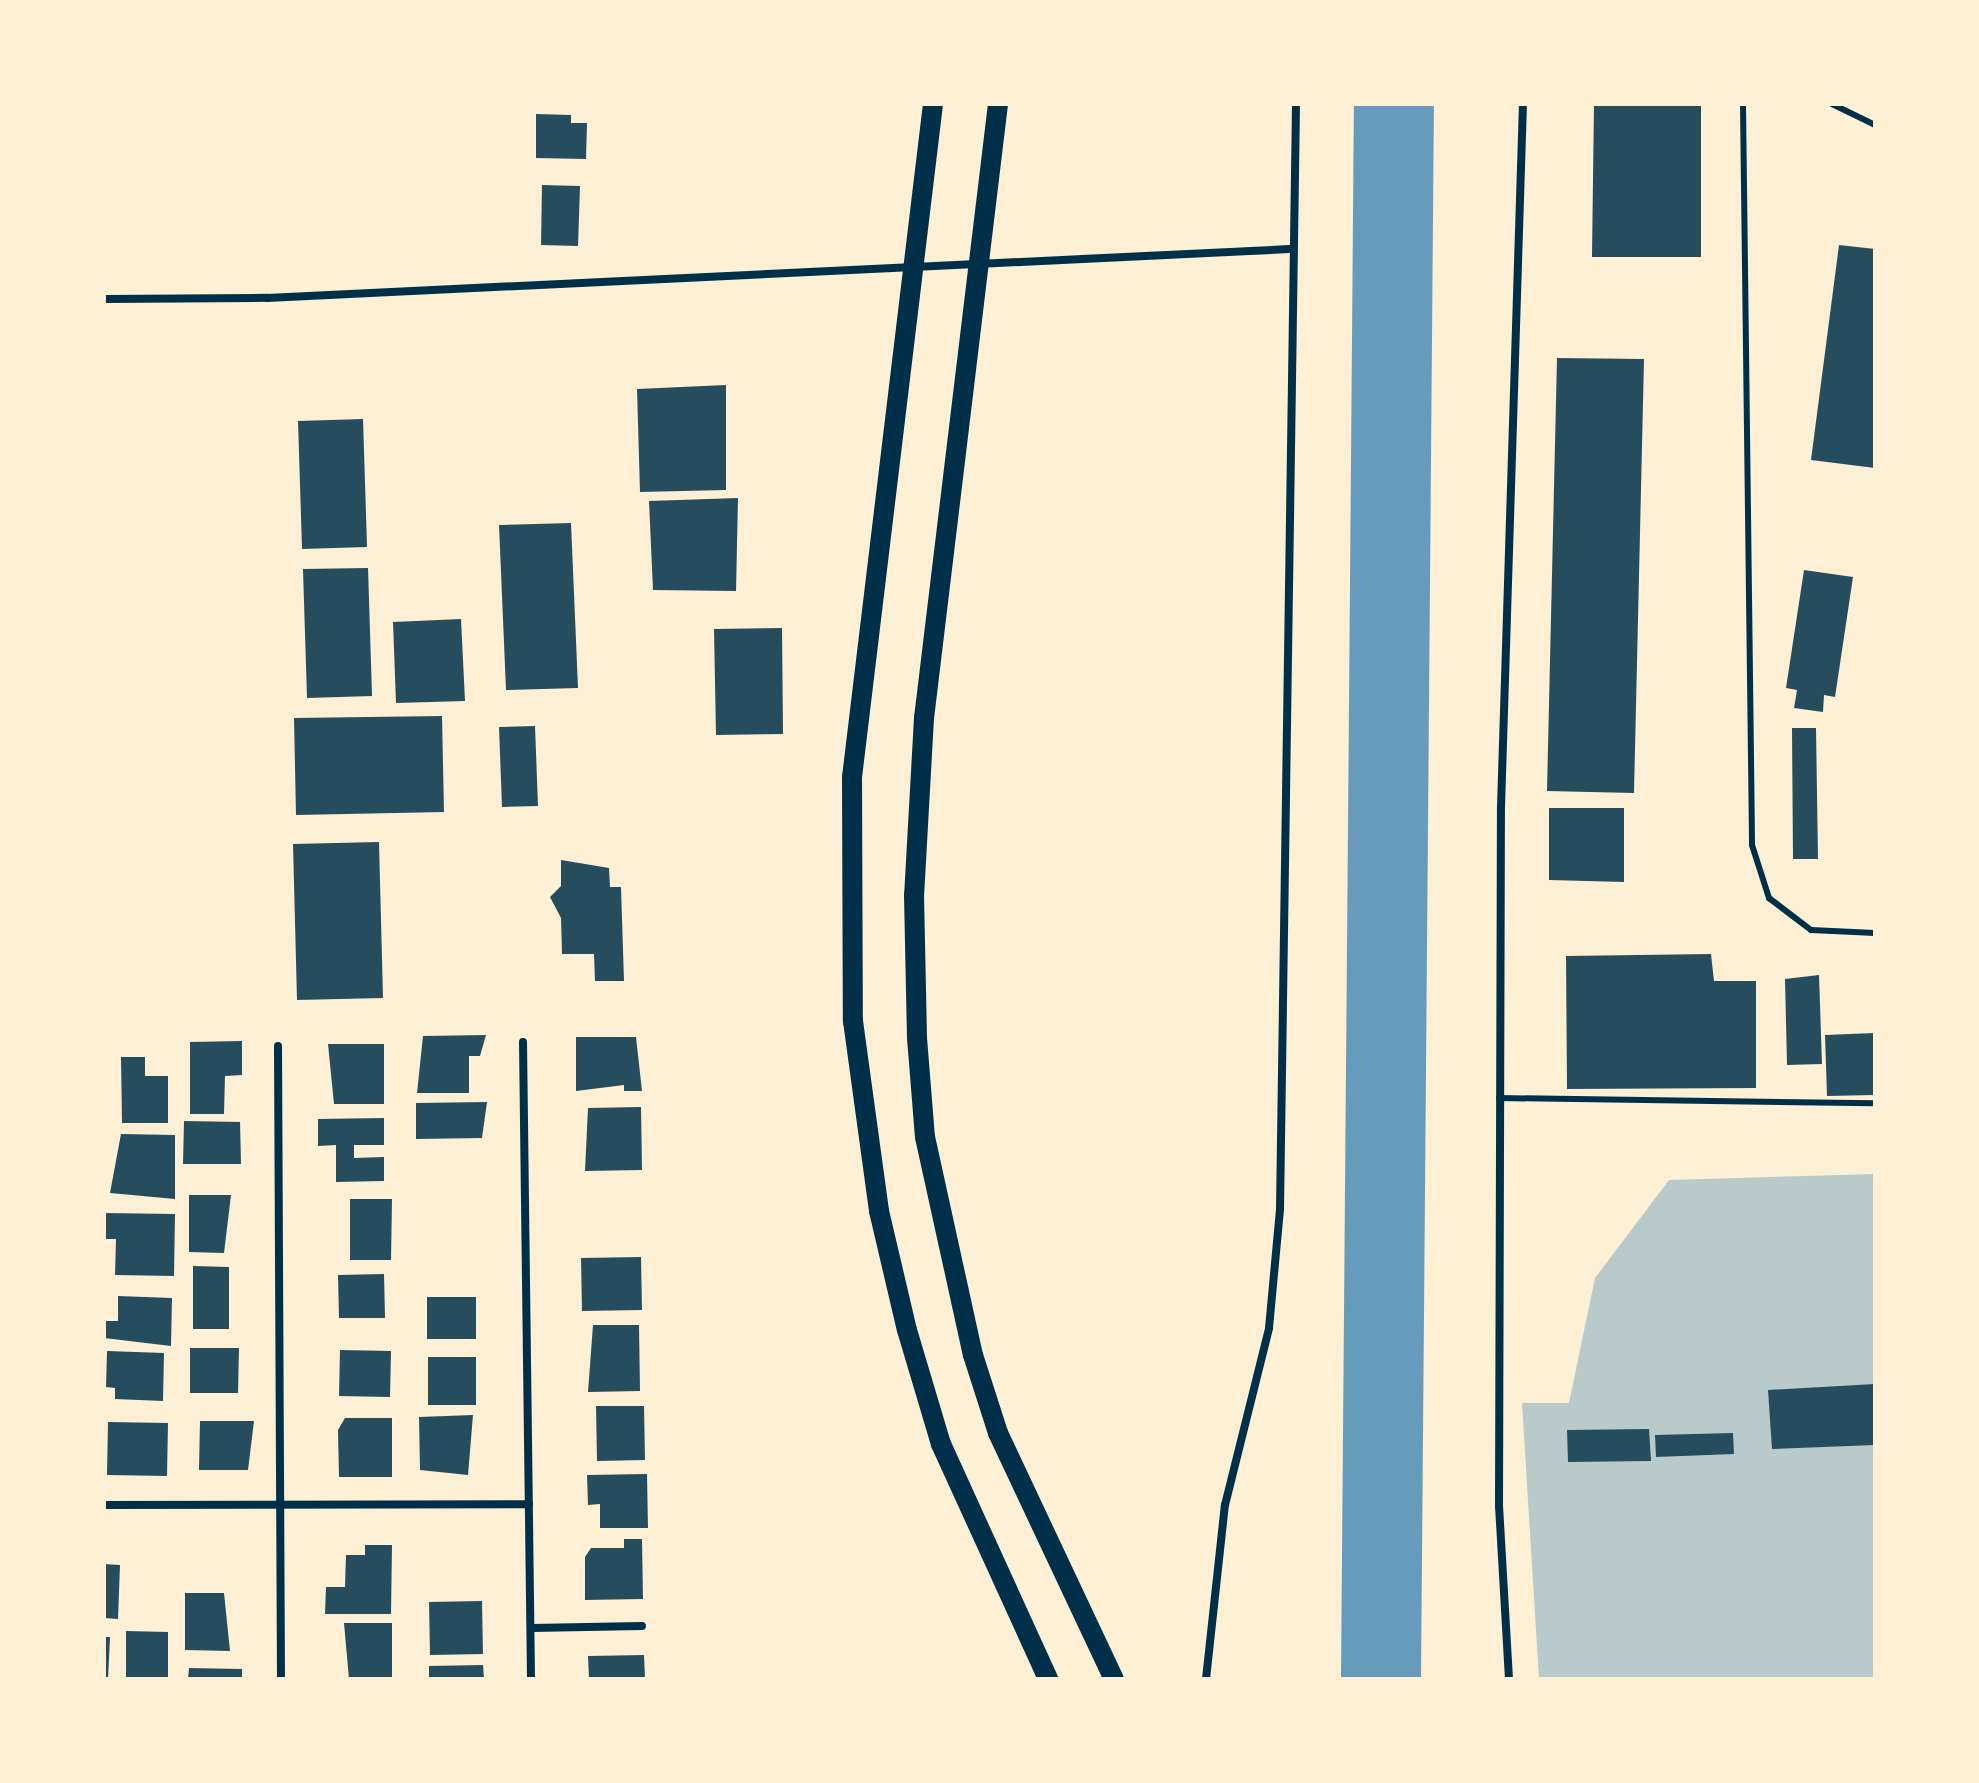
<!DOCTYPE html>
<html>
<head>
<meta charset="utf-8">
<style>
  body { margin:0 }
  #map { position:relative; width:1979px; height:1783px; overflow:hidden; background:#fdf0d5; font-family:"Varela Round",sans-serif }
  div>[style] { position:absolute }
  [style*='--x'] { left:calc(var(--x)*1px); top:calc(var(--y)*1px); width:calc(var(--w)*1px); rotate:calc(var(--a)*1deg) }
  .green>* { inset:0; background:#b9caca }
  .river>* { height:80px; margin:-40px; padding:0 40px; transform-origin:40px; border-radius:40px; background:#669bbc }
  .building>* { inset:0; background:#264d5e }
  .service>* { height:6px; margin:-3px; padding:0 3px; transform-origin:3px; border-radius:3px; background:#003049 }
  .minor>* { height:8px; margin:-4px; padding:0 4px; transform-origin:4px; border-radius:4px; background:#003049 }
  .primary>* { height:20px; margin:-10px; padding:0 10px; transform-origin:10px; border-radius:10px; background:#003049 }
  span { translate:-50% -50%; white-space:nowrap; text-align:center; line-height:1.15; -webkit-text-stroke:6px #fdf0d5; paint-order:stroke }
  .frame { position:absolute; inset:0; border:106px solid #fdf0d5; pointer-events:none }
</style>
</head>
<body>
<div id="map">
  <div class="green">
    <i style="clip-path:polygon(1875px 1174px,1875px 1679px,1539px 1679px,1522px 1403px,1569px 1403px,1595px 1278px,1669px 1180px)"></i>
  </div>
  <div class="river">
    <i style="--x:1381;--y:1679;--w:1575;--a:-89.53"></i>
  </div>
  <div class="building">
    <i style="clip-path:polygon(1594px 104px,1701px 104px,1701px 257px,1592px 257px)"></i>
    <i style="clip-path:polygon(536px 114px,571px 115px,571px 123px,587px 123px,586px 159px,536px 158px)"></i>
    <i style="clip-path:polygon(542px 185px,580px 186px,578px 246px,541px 245px)"></i>
    <i style="clip-path:polygon(1839px 245px,1875px 249px,1875px 468px,1811px 460px)"></i>
    <i style="clip-path:polygon(1557px 358px,1644px 359px,1634px 793px,1547px 791px)"></i>
    <i style="clip-path:polygon(726px 385px,726px 490px,640px 492px,637px 389px)"></i>
    <i style="clip-path:polygon(363px 419px,367px 547px,302px 549px,298px 421px)"></i>
    <i style="clip-path:polygon(738px 498px,736px 591px,653px 590px,649px 501px)"></i>
    <i style="clip-path:polygon(571px 523px,578px 688px,506px 690px,499px 525px)"></i>
    <i style="clip-path:polygon(368px 568px,372px 696px,307px 698px,303px 569px)"></i>
    <i style="clip-path:polygon(1804px 570px,1853px 577px,1835px 697px,1824px 695px,1823px 712px,1794px 708px,1797px 690px,1786px 688px)"></i>
    <i style="clip-path:polygon(461px 619px,465px 701px,396px 703px,393px 622px)"></i>
    <i style="clip-path:polygon(782px 628px,783px 734px,716px 735px,714px 629px)"></i>
    <i style="clip-path:polygon(442px 716px,444px 812px,296px 815px,294px 718px)"></i>
    <i style="clip-path:polygon(535px 726px,538px 806px,502px 807px,499px 727px)"></i>
    <i style="clip-path:polygon(1792px 728px,1816px 728px,1818px 859px,1793px 859px)"></i>
    <i style="clip-path:polygon(1549px 808px,1624px 808px,1624px 882px,1549px 880px)"></i>
    <i style="clip-path:polygon(379px 842px,383px 998px,297px 1000px,293px 844px)"></i>
    <i style="clip-path:polygon(561px 860px,609px 868px,610px 887px,621px 887px,624px 981px,595px 981px,594px 954px,562px 954px,561px 918px,550px 897px,561px 886px)"></i>
    <i style="clip-path:polygon(1711px 954px,1714px 981px,1756px 981px,1756px 1088px,1567px 1089px,1566px 956px)"></i>
    <i style="clip-path:polygon(1819px 975px,1822px 1064px,1787px 1065px,1785px 979px)"></i>
    <i style="clip-path:polygon(1875px 1033px,1875px 1095px,1827px 1096px,1825px 1035px)"></i>
    <i style="clip-path:polygon(486px 1035px,480px 1056px,469px 1056px,469px 1093px,417px 1093px,423px 1036px)"></i>
    <i style="clip-path:polygon(576px 1037px,636px 1037px,642px 1091px,624px 1091px,624px 1085px,576px 1091px)"></i>
    <i style="clip-path:polygon(242px 1041px,242px 1075px,225px 1076px,224px 1114px,190px 1114px,190px 1042px)"></i>
    <i style="clip-path:polygon(328px 1044px,384px 1044px,384px 1104px,334px 1104px)"></i>
    <i style="clip-path:polygon(121px 1057px,145px 1057px,145px 1076px,168px 1076px,168px 1123px,122px 1123px)"></i>
    <i style="clip-path:polygon(487px 1102px,482px 1138px,416px 1139px,416px 1103px)"></i>
    <i style="clip-path:polygon(641px 1107px,642px 1170px,585px 1171px,588px 1108px)"></i>
    <i style="clip-path:polygon(384px 1118px,384px 1145px,354px 1145px,354px 1158px,384px 1157px,384px 1181px,336px 1182px,336px 1145px,318px 1146px,318px 1119px)"></i>
    <i style="clip-path:polygon(184px 1121px,240px 1122px,241px 1164px,183px 1164px)"></i>
    <i style="clip-path:polygon(121px 1134px,175px 1135px,175px 1199px,110px 1193px)"></i>
    <i style="clip-path:polygon(189px 1195px,231px 1195px,224px 1253px,189px 1252px)"></i>
    <i style="clip-path:polygon(350px 1199px,392px 1199px,391px 1260px,350px 1260px)"></i>
    <i style="clip-path:polygon(104px 1213px,175px 1214px,174px 1276px,115px 1275px,116px 1239px,104px 1239px)"></i>
    <i style="clip-path:polygon(641px 1257px,642px 1310px,582px 1311px,581px 1258px)"></i>
    <i style="clip-path:polygon(193px 1266px,229px 1267px,229px 1329px,193px 1329px)"></i>
    <i style="clip-path:polygon(384px 1274px,385px 1318px,339px 1318px,338px 1275px)"></i>
    <i style="clip-path:polygon(118px 1296px,172px 1298px,171px 1346px,104px 1338px,104px 1321px,118px 1321px)"></i>
    <i style="clip-path:polygon(427px 1297px,476px 1297px,476px 1339px,427px 1339px)"></i>
    <i style="clip-path:polygon(593px 1325px,639px 1325px,640px 1391px,588px 1392px)"></i>
    <i style="clip-path:polygon(190px 1348px,239px 1348px,238px 1393px,190px 1393px)"></i>
    <i style="clip-path:polygon(340px 1350px,391px 1351px,390px 1397px,339px 1396px)"></i>
    <i style="clip-path:polygon(107px 1351px,164px 1353px,163px 1401px,115px 1399px,115px 1388px,106px 1387px)"></i>
    <i style="clip-path:polygon(428px 1357px,476px 1357px,476px 1405px,428px 1405px)"></i>
    <i style="clip-path:polygon(1875px 1384px,1875px 1445px,1772px 1449px,1768px 1390px)"></i>
    <i style="clip-path:polygon(596px 1406px,644px 1406px,645px 1460px,597px 1461px)"></i>
    <i style="clip-path:polygon(473px 1415px,468px 1475px,420px 1470px,419px 1417px)"></i>
    <i style="clip-path:polygon(345px 1418px,392px 1418px,392px 1477px,339px 1477px,338px 1430px)"></i>
    <i style="clip-path:polygon(200px 1421px,254px 1421px,248px 1470px,199px 1470px)"></i>
    <i style="clip-path:polygon(108px 1422px,168px 1423px,167px 1476px,107px 1475px)"></i>
    <i style="clip-path:polygon(1649px 1429px,1651px 1461px,1568px 1462px,1567px 1430px)"></i>
    <i style="clip-path:polygon(1733px 1433px,1734px 1454px,1656px 1457px,1655px 1435px)"></i>
    <i style="clip-path:polygon(647px 1474px,648px 1528px,600px 1528px,600px 1504px,588px 1505px,587px 1475px)"></i>
    <i style="clip-path:polygon(624px 1539px,642px 1539px,643px 1599px,585px 1600px,585px 1557px,591px 1548px,624px 1548px)"></i>
    <i style="clip-path:polygon(365px 1545px,392px 1545px,391px 1614px,325px 1614px,326px 1587px,345px 1587px,346px 1555px,365px 1555px)"></i>
    <i style="clip-path:polygon(104px 1564px,120px 1565px,118px 1619px,104px 1618px)"></i>
    <i style="clip-path:polygon(185px 1593px,224px 1593px,230px 1651px,185px 1650px)"></i>
    <i style="clip-path:polygon(482px 1601px,483px 1654px,430px 1655px,429px 1602px)"></i>
    <i style="clip-path:polygon(344px 1623px,392px 1623px,392px 1679px,349px 1679px)"></i>
    <i style="clip-path:polygon(126px 1631px,168px 1632px,168px 1679px,126px 1679px)"></i>
    <i style="clip-path:polygon(104px 1637px,110px 1637px,108px 1679px,104px 1679px)"></i>
    <i style="clip-path:polygon(644px 1655px,645px 1679px,589px 1679px,588px 1656px)"></i>
    <i style="clip-path:polygon(483px 1665px,484px 1679px,429px 1679px,429px 1666px)"></i>
    <i style="clip-path:polygon(189px 1668px,242px 1669px,242px 1679px,188px 1679px)"></i>
  </div>
  <div class="service">
    <i style="--x:1743;--y:104;--w:741;--a:89.3"></i>
    <i style="--x:1752;--y:845;--w:56;--a:72.2"></i>
    <i style="--x:1769;--y:898;--w:53;--a:37.3"></i>
    <i style="--x:1811;--y:930;--w:64;--a:2.7"></i>
    <i style="--x:1832;--y:104;--w:48;--a:26"></i>
    <i style="--x:1499;--y:1098;--w:376;--a:0.8"></i>
  </div>
  <div class="minor">
    <i style="--x:104;--y:299;--w:163;--a:-0.4"></i>
    <i style="--x:267;--y:298;--w:1023;--a:-2.74"></i>
    <i style="--x:523;--y:1042;--w:637;--a:89.28"></i>
    <i style="--x:278;--y:1046;--w:633;--a:89.73"></i>
    <i style="--x:104;--y:1505;--w:425;--a:-0.1"></i>
    <i style="--x:531;--y:1628;--w:111;--a:-1"></i>
    <i style="--x:1206;--y:1679;--w:175;--a:-83.8"></i>
    <i style="--x:1225;--y:1505;--w:182;--a:-76"></i>
    <i style="--x:1269;--y:1328;--w:120;--a:-84.7"></i>
    <i style="--x:1280;--y:1209;--w:1105;--a:-89.17"></i>
    <i style="--x:1509;--y:1679;--w:172;--a:-93.3"></i>
    <i style="--x:1499;--y:1507;--w:700;--a:-89.84"></i>
    <i style="--x:1501;--y:807;--w:703;--a:-88.21"></i>
  </div>
  <div class="primary">
    <i style="--x:933;--y:104;--w:678;--a:96.86"></i>
    <i style="--x:852;--y:777;--w:244;--a:89.8"></i>
    <i style="--x:853;--y:1021;--w:192;--a:82.2"></i>
    <i style="--x:879;--y:1211;--w:122;--a:76.8"></i>
    <i style="--x:907;--y:1330;--w:119;--a:73.4"></i>
    <i style="--x:941;--y:1444;--w:258;--a:65.5"></i>
    <i style="--x:998;--y:104;--w:618;--a:96.87"></i>
    <i style="--x:924;--y:718;--w:177;--a:93.2"></i>
    <i style="--x:914;--y:895;--w:143;--a:88.8"></i>
    <i style="--x:917;--y:1038;--w:99;--a:85.4"></i>
    <i style="--x:925;--y:1137;--w:223;--a:77.6"></i>
    <i style="--x:973;--y:1355;--w:82;--a:72.2"></i>
    <i style="--x:998;--y:1433;--w:272;--a:64.8"></i>
  </div>
  <div class="frame"></div>
</div>
</body>
</html>
